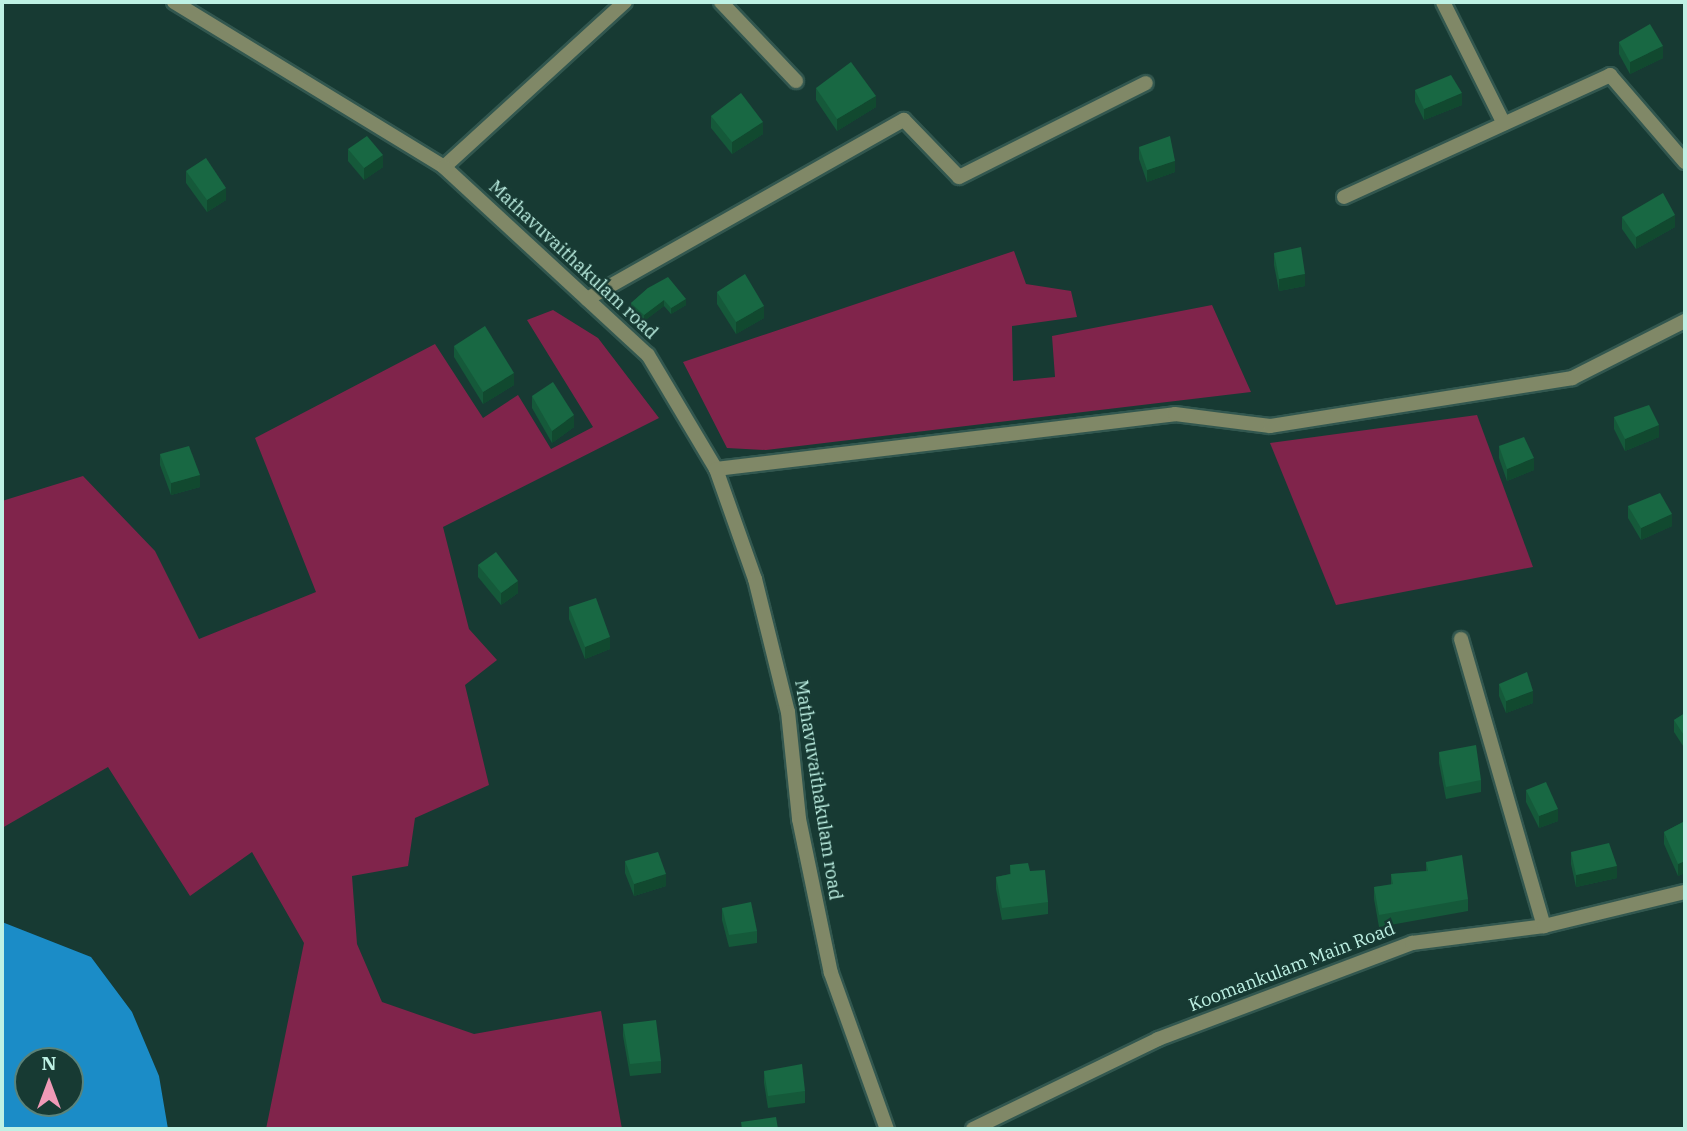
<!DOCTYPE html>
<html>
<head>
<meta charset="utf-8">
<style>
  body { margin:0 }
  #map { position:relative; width:1687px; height:1131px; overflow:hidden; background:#173a33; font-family:"IBM Plex Serif",serif }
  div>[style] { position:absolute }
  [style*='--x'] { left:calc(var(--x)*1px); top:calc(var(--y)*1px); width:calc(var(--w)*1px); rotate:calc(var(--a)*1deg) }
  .green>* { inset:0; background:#80244b }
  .water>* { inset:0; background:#1b8cc7 }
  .roads { filter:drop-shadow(2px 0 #32574f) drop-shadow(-2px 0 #32574f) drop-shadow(0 2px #32574f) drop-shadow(0 -2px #32574f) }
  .minor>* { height:14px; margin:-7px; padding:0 7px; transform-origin:7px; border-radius:7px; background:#808867 }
  .tertiary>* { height:14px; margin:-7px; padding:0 7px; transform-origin:7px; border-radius:7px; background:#808867 }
  .wall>* { inset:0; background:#15593a }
  .shaded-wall>* { inset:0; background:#11492f }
  .building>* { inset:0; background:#186843 }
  span { translate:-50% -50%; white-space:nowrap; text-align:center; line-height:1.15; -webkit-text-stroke:5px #173a33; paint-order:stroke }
  .street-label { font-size:18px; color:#bef1e4 }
  .frame { position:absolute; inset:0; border:4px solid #bef1e4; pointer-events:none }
  .north { position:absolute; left:14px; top:1047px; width:70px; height:70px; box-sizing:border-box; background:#173a33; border:2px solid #5a837a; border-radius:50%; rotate:0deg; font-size:19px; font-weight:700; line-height:28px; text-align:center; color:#bef1e4 }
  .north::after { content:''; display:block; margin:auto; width:24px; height:32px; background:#f09ab7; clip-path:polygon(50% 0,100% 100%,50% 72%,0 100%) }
</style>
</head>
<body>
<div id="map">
  <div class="green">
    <i style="clip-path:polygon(1014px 251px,1026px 284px,1071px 291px,1077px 317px,1012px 326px,1013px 381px,1055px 377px,1052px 336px,1212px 305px,1251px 392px,766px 450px,727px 448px,683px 362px)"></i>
    <i style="clip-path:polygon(553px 310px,598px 338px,659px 418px,443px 527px,469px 629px,497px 660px,465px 685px,489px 785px,415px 818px,408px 866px,352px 876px,357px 944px,382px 1002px,474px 1034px,601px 1011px,622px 1129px,266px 1129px,304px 943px,252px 852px,190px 896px,108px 767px,2px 828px,2px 501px,83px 476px,155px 551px,199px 639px,316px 592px,255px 438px,435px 344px,483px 418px,518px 395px,551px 449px,593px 427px,527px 320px)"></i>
    <i style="clip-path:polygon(1477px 415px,1533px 567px,1336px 605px,1270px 443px)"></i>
  </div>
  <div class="water">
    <i style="clip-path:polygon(evenodd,2px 922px,91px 957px,132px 1012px,159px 1076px,168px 1129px,2px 1129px,2px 922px,28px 1061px,70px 1061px,70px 1103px,28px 1103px,28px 1061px)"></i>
  </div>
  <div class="roads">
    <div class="minor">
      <i style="--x:721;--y:2;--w:109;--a:46.5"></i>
      <i style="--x:1443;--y:2;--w:136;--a:63.4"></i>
      <i style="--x:444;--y:167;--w:245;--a:-42.4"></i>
      <i style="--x:1344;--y:197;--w:293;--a:-24.6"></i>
      <i style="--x:1610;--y:75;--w:115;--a:49.2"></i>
      <i style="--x:587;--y:299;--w:364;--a:-29.5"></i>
      <i style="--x:904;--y:120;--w:79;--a:46"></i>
      <i style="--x:959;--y:177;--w:209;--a:-26.7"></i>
      <i style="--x:716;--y:469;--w:462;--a:-6.8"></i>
      <i style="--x:1175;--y:414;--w:96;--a:7.2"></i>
      <i style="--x:1270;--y:426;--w:306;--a:-9"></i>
      <i style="--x:1572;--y:378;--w:127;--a:-26.8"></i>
      <i style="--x:1461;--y:639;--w:299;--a:73.9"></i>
    </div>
    <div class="tertiary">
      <i style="--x:174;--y:2;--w:316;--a:31.4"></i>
      <i style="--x:444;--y:167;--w:277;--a:42.7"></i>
      <i style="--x:648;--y:355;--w:133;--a:59.2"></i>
      <i style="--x:716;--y:469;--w:117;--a:70.5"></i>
      <i style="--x:755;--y:579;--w:137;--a:76.1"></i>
      <i style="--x:788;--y:712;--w:108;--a:84.1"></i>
      <i style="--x:799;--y:819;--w:157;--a:78.3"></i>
      <i style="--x:831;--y:973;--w:166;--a:70.3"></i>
      <i style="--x:973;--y:1129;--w:206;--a:-25.9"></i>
      <i style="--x:1158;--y:1039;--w:272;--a:-20.7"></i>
      <i style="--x:1412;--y:943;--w:133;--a:-7.3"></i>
      <i style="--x:1544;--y:926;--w:145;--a:-13.6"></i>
    </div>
  </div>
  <div class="wall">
    <i style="clip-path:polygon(1619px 42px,1663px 58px,1630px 74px,1619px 54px)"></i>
    <i style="clip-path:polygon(816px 88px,876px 107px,837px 131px,816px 100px)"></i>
    <i style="clip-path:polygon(1415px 90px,1462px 105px,1424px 120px,1415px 102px)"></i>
    <i style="clip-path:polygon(711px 116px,763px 134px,732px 154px,711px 128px)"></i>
    <i style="clip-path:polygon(1139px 147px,1175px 172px,1147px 182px,1139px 159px)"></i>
    <i style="clip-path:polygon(348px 149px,383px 167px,364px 180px,348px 161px)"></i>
    <i style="clip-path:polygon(186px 171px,226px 200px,207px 212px,186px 183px)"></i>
    <i style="clip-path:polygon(1622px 217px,1675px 227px,1636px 249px,1622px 229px)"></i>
    <i style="clip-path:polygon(1274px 253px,1305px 286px,1279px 291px,1274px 265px)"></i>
    <i style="clip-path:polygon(648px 288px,686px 305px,671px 314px,664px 306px,644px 321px,631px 309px,631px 303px)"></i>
    <i style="clip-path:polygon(717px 292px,764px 318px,736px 334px,717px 304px)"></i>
    <i style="clip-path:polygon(454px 346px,514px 385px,483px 404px,454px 357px)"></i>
    <i style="clip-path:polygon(532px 396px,574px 427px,552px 443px,532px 408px)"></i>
    <i style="clip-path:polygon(1614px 417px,1659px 437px,1625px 451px,1614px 429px)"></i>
    <i style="clip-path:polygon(1499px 446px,1534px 470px,1507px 481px,1499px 458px)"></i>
    <i style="clip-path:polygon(160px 454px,200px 487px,171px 495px,160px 465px)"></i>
    <i style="clip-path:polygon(1628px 506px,1672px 526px,1641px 540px,1628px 518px)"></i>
    <i style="clip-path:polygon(478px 565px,518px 593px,501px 605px,478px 577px)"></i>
    <i style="clip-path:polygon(569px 607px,610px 649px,585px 659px,569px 619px)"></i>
    <i style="clip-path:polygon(1499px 684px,1533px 703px,1506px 713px,1499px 696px)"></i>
    <i style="clip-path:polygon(1685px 713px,1685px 749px,1674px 732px,1674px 720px)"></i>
    <i style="clip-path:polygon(1439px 752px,1481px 780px,1481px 792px,1446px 799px,1439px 763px)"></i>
    <i style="clip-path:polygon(1526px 790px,1558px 821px,1539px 828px,1526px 802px)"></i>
    <i style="clip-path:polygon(1685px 821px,1685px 873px,1678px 876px,1664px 844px,1664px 832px)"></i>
    <i style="clip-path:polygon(1571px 852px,1617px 878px,1576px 887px,1571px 864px)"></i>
    <i style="clip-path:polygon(625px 861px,666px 886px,634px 896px,625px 873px)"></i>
    <i style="clip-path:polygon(1426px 862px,1468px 899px,1468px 911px,1379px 927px,1374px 899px,1374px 887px,1391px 885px,1391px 874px,1426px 871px)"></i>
    <i style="clip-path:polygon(1010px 865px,1030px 871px,1048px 902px,1048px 914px,1002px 920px,996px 889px,996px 877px,1010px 874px)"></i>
    <i style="clip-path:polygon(722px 908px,757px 931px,757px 943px,729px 947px,722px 920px)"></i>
    <i style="clip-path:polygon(623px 1024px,661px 1061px,661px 1073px,630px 1076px,623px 1036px)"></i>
    <i style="clip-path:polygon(764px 1071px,805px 1091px,805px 1103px,768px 1108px,764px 1083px)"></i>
  </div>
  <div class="shaded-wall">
    <i style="clip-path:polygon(1663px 46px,1663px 58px,1630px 74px,1630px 62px)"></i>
    <i style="clip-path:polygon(1462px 93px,1462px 105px,1424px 120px,1424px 109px)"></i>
    <i style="clip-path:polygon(876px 96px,876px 107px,837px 131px,837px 119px)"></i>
    <i style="clip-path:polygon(763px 122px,763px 134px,732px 154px,732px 142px)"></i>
    <i style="clip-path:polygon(383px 155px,383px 167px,364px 180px,364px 168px)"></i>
    <i style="clip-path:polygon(1175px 161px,1175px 172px,1147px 182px,1147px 170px)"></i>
    <i style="clip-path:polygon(226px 188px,226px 200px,207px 212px,207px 200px)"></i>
    <i style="clip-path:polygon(1675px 215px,1675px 227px,1636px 249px,1636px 237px)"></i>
    <i style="clip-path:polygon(1305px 274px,1305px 286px,1279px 291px,1279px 279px)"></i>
    <i style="clip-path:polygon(686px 299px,686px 305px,671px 314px,671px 308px)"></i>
    <i style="clip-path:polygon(664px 300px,664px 306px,644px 321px,644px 315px)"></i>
    <i style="clip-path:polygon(764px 306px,764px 318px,736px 334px,736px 322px)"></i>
    <i style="clip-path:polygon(514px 373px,514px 385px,483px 404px,483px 392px)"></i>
    <i style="clip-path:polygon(574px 415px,574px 427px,552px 443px,552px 431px)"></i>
    <i style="clip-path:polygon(1659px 425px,1659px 437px,1625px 451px,1625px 439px)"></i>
    <i style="clip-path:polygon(1534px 458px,1534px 470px,1507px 481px,1507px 469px)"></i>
    <i style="clip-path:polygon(200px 475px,200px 487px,171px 495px,171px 483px)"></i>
    <i style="clip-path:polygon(1672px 514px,1672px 526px,1641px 540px,1641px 528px)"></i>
    <i style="clip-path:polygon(518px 581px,518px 593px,501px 605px,501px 593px)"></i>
    <i style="clip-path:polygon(610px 637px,610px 649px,585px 659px,585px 647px)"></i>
    <i style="clip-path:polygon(1533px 691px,1533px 703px,1506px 713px,1506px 701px)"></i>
    <i style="clip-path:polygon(1558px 809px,1558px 821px,1539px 828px,1539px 816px)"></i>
    <i style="clip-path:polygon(1685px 861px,1685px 873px,1678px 876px,1678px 864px)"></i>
    <i style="clip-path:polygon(1617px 866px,1617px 878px,1576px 887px,1576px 875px)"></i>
    <i style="clip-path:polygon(666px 874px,666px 886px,634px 896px,634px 884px)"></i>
  </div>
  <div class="building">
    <i style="clip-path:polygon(1650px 24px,1663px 46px,1630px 62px,1619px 42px)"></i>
    <i style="clip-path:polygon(851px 62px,876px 96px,837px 119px,816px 88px)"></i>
    <i style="clip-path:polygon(1451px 75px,1462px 93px,1424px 109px,1415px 90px)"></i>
    <i style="clip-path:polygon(741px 93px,763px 122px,732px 142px,711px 116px)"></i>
    <i style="clip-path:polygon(367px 136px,383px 155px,364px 168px,348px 149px)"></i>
    <i style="clip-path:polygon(1170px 136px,1175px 161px,1147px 170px,1139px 147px)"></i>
    <i style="clip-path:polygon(206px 158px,226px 188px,207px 200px,186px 171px)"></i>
    <i style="clip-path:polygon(1663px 193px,1675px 215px,1636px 237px,1622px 217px)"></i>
    <i style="clip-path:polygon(1301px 247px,1305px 274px,1279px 279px,1274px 253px)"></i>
    <i style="clip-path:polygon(745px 274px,764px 306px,736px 322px,717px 292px)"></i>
    <i style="clip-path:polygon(668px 277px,686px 299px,671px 308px,664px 300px,644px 315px,631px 303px,648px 288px)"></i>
    <i style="clip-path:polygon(485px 326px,514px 373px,483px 392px,454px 346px)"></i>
    <i style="clip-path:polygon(553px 382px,574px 415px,552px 431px,532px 396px)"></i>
    <i style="clip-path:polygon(1649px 405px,1659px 425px,1625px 439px,1614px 417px)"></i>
    <i style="clip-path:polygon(1524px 437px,1534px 458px,1507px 469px,1499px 446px)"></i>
    <i style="clip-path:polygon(189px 446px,200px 475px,171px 483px,160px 454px)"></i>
    <i style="clip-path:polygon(1660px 493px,1672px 514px,1641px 528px,1628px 506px)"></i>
    <i style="clip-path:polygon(496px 552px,518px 581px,501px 593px,478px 565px)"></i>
    <i style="clip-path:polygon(596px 598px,610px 637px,585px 647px,569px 607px)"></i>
    <i style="clip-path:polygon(1527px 672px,1533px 691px,1506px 701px,1499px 684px)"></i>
    <i style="clip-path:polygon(1685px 713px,1685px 737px,1674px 720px)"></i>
    <i style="clip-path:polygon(1476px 745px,1481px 780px,1446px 787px,1439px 752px)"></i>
    <i style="clip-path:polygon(1546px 782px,1558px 809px,1539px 816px,1526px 790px)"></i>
    <i style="clip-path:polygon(1685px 821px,1685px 861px,1678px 864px,1664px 832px)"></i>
    <i style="clip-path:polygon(1609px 843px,1617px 866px,1576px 875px,1571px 852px)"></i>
    <i style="clip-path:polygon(658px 852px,666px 874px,634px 884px,625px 861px)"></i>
    <i style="clip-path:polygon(1462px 855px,1468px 899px,1379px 915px,1374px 887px,1393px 884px,1391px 874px,1428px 871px,1426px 862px)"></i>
    <i style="clip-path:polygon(1028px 863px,1030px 871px,1045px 870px,1048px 902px,1002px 908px,996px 877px,1011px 874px,1010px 865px)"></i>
    <i style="clip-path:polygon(751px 902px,757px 931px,729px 935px,722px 908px)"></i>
    <i style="clip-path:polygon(656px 1020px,661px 1061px,630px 1064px,623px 1024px)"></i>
    <i style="clip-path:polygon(802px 1064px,805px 1091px,768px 1096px,764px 1071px)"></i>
    <i style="clip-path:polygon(776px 1117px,778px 1129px,742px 1129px,741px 1122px)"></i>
  </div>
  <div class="street-label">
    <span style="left:573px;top:260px;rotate:43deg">Mathavuvaithakulam road</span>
    <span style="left:818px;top:790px;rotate:81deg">Mathavuvaithakulam road</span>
    <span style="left:1292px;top:967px;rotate:-21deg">Koomankulam Main Road</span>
  </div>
  <div class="frame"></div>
  <div class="north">N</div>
</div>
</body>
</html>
